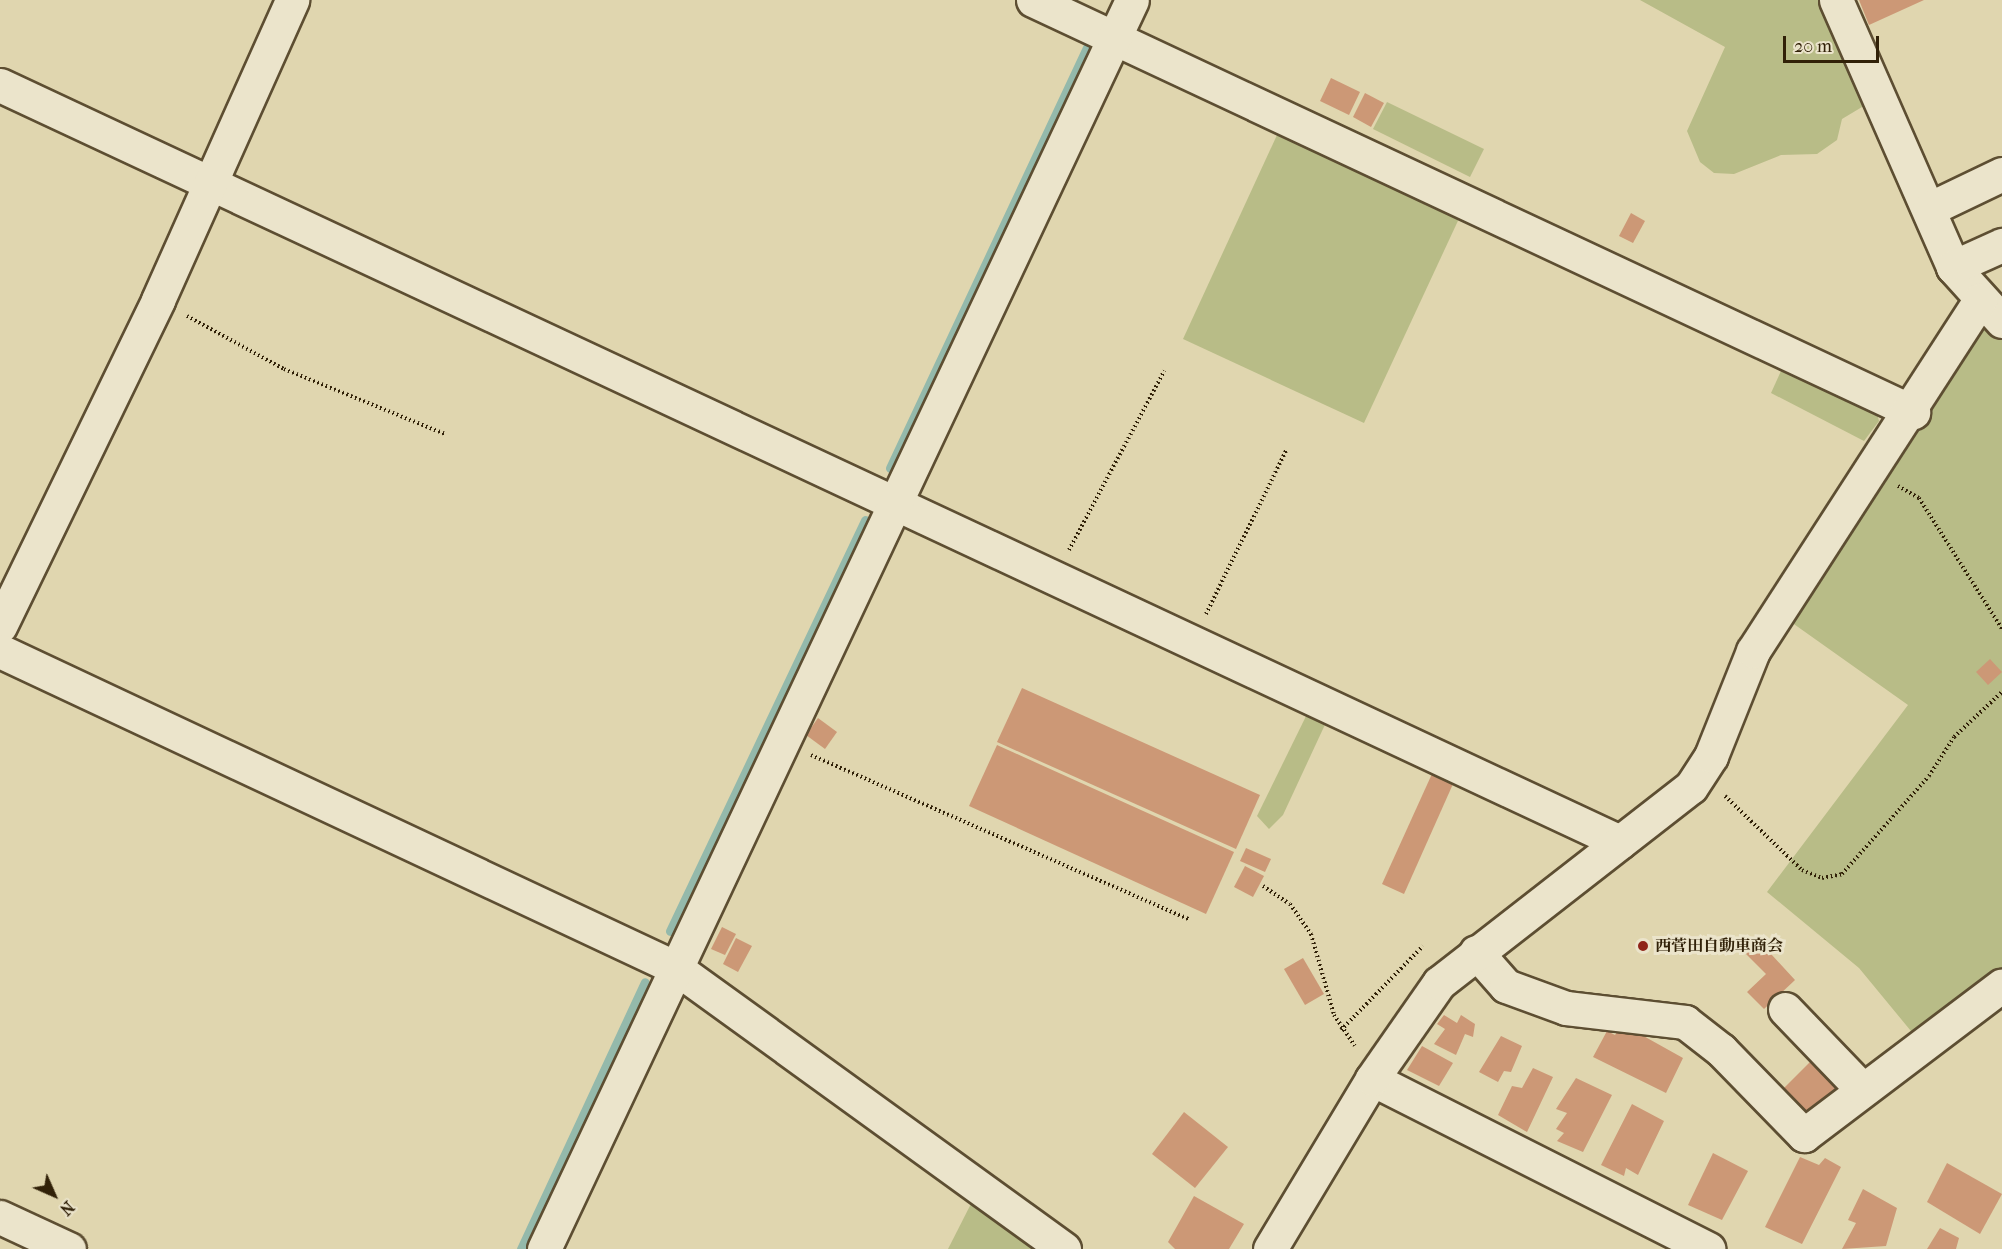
<!DOCTYPE html>
<html>
<head>
<meta charset="utf-8">
<style>
  body { margin:0 }
  #map { position:relative; width:2002px; height:1249px; overflow:hidden; background:#e0d6af; font-family:"IM FELL French Canon","Noto Serif JP",serif }
  div>[style] { position:absolute }
  [style*='--x'] { left:calc(var(--x)*1px); top:calc(var(--y)*1px); width:calc(var(--w)*1px); rotate:calc(var(--a)*1deg) }
  .green>* { inset:0; background:#b8bc87 }
  .stream>* { height:9px; margin:-4.5px; padding:0 4.5px; transform-origin:4.5px; border-radius:4.5px; background:#94b9ab }
  .building>* { inset:0; background:#cc9876 }
  .path>* { height:4px; margin-top:-2px; transform-origin:0; background:repeating-linear-gradient(90deg,#312108 0 1.5px,transparent 0 4.5px) }
  .roads { filter:drop-shadow(2px 0 #5d4e32) drop-shadow(-2px 0 #5d4e32) drop-shadow(0 2px #5d4e32) drop-shadow(0 -2px #5d4e32) }
  .minor>* { height:33px; margin:-16.5px; padding:0 16.5px; transform-origin:16.5px; border-radius:16.5px; background:#ebe4cb }
  .dots>* { width:16px; height:16px; translate:-50% -50%; box-sizing:border-box; border:3px solid #ebe4cb; border-radius:50% }
  span { translate:-50% -50%; white-space:nowrap; text-align:center; line-height:1.15; -webkit-text-stroke:6px #ebe4cb; paint-order:stroke }
  .poi-label { font-size:16px; color:#312108; font-weight:700 }
  .left { translate:0 -50%; text-align:left }
  .north { position:absolute; left:24px; top:1165px; width:60px; height:60px; -webkit-text-stroke:4px #ebe4cb; paint-order:stroke; rotate:135deg; font-size:16px; font-weight:700; line-height:24px; text-align:center; color:#312108 }
  .north::after { content:''; display:block; margin:auto; width:21px; height:27px; background:#312108; clip-path:polygon(50% 0,100% 100%,50% 72%,0 100%) }
  .scale { position:absolute; left:1783px; top:36px; width:96px; height:27px; box-sizing:border-box; border:3px solid #312108; border-top:0; padding-left:8px; font-size:18px; line-height:21px; white-space:nowrap; color:#312108; -webkit-text-stroke:4px #ebe4cb; paint-order:stroke }
</style>
</head>
<body>
<div id="map">
  <div class="green">
    <i style="clip-path:polygon(1640px 0,1825px 0,1867px 104px,1842px 119px,1837px 140px,1817px 154px,1781px 155px,1734px 174px,1714px 173px,1700px 162px,1687px 131px,1725px 47px)"></i>
    <i style="clip-path:polygon(1387px 102px,1484px 149px,1470px 177px,1373px 129px)"></i>
    <i style="clip-path:polygon(1283px 122px,1463px 210px,1364px 423px,1183px 339px)"></i>
    <i style="clip-path:polygon(1988px 321px,2002px 333px,2002px 978px,1920px 1042px,1859px 968px,1767px 892px,1908px 705px,1791px 622px)"></i>
    <i style="clip-path:polygon(1786px 360px,1875px 406px,1879px 421px,1864px 441px,1771px 393px)"></i>
    <i style="clip-path:polygon(1310px 708px,1329px 716px,1283px 815px,1269px 829px,1257px 816px)"></i>
    <i style="clip-path:polygon(977px 1192px,1042px 1249px,948px 1249px)"></i>
  </div>
  <div class="stream">
    <i style="--x:890;--y:468;--w:465;--a:-64.9"></i>
    <i style="--x:670;--y:931;--w:455;--a:-64.6"></i>
    <i style="--x:521;--y:1249;--w:294;--a:-65.1"></i>
  </div>
  <div class="building">
    <i style="clip-path:polygon(1859px 0,1924px 0,1869px 25px)"></i>
    <i style="clip-path:polygon(1331px 78px,1360px 92px,1349px 115px,1320px 101px)"></i>
    <i style="clip-path:polygon(1365px 93px,1384px 103px,1371px 127px,1353px 117px)"></i>
    <i style="clip-path:polygon(1631px 213px,1645px 221px,1633px 243px,1619px 236px)"></i>
    <i style="clip-path:polygon(1990px 659px,2002px 672px,1988px 685px,1976px 672px)"></i>
    <i style="clip-path:polygon(1022px 688px,1260px 795px,1236px 849px,997px 742px)"></i>
    <i style="clip-path:polygon(818px 718px,837px 732px,825px 749px,806px 735px)"></i>
    <i style="clip-path:polygon(997px 745px,1234px 852px,1206px 914px,969px 806px)"></i>
    <i style="clip-path:polygon(1436px 765px,1457px 775px,1404px 894px,1382px 884px)"></i>
    <i style="clip-path:polygon(1246px 848px,1271px 859px,1265px 872px,1240px 861px)"></i>
    <i style="clip-path:polygon(1245px 866px,1264px 876px,1253px 897px,1234px 887px)"></i>
    <i style="clip-path:polygon(722px 927px,736px 934px,725px 955px,711px 949px)"></i>
    <i style="clip-path:polygon(736px 938px,752px 946px,738px 972px,723px 964px)"></i>
    <i style="clip-path:polygon(1759px 941px,1795px 980px,1764px 1009px,1747px 992px,1766px 974px,1746px 954px)"></i>
    <i style="clip-path:polygon(1303px 958px,1324px 994px,1305px 1005px,1284px 969px)"></i>
    <i style="clip-path:polygon(1444px 1015px,1457px 1023px,1461px 1015px,1475px 1024px,1473px 1037px,1465px 1034px,1456px 1055px,1434px 1044px,1445px 1029px,1437px 1024px)"></i>
    <i style="clip-path:polygon(1622px 1024px,1683px 1058px,1666px 1093px,1593px 1057px,1607px 1031px,1615px 1035px)"></i>
    <i style="clip-path:polygon(1501px 1036px,1522px 1046px,1511px 1072px,1504px 1071px,1498px 1082px,1479px 1072px)"></i>
    <i style="clip-path:polygon(1422px 1046px,1453px 1063px,1439px 1086px,1407px 1070px)"></i>
    <i style="clip-path:polygon(1810px 1062px,1840px 1090px,1809px 1118px,1781px 1091px)"></i>
    <i style="clip-path:polygon(1533px 1068px,1553px 1077px,1527px 1132px,1498px 1115px,1512px 1086px,1522px 1088px)"></i>
    <i style="clip-path:polygon(1576px 1078px,1612px 1095px,1583px 1152px,1557px 1141px,1564px 1133px,1556px 1129px,1567px 1113px,1556px 1109px)"></i>
    <i style="clip-path:polygon(1632px 1104px,1664px 1121px,1638px 1175px,1626px 1168px,1624px 1176px,1601px 1165px)"></i>
    <i style="clip-path:polygon(1184px 1112px,1228px 1147px,1195px 1188px,1152px 1154px)"></i>
    <i style="clip-path:polygon(1713px 1153px,1748px 1171px,1722px 1220px,1688px 1205px)"></i>
    <i style="clip-path:polygon(1800px 1157px,1819px 1165px,1825px 1158px,1841px 1167px,1802px 1244px,1765px 1227px)"></i>
    <i style="clip-path:polygon(1947px 1163px,2002px 1194px,1980px 1234px,1927px 1202px)"></i>
    <i style="clip-path:polygon(1863px 1189px,1897px 1208px,1886px 1246px,1842px 1249px,1856px 1223px,1848px 1220px)"></i>
    <i style="clip-path:polygon(1194px 1196px,1244px 1224px,1229px 1249px,1175px 1249px,1168px 1242px)"></i>
    <i style="clip-path:polygon(1940px 1228px,1959px 1238px,1956px 1249px,1927px 1249px)"></i>
  </div>
  <div class="path">
    <i style="--x:187;--y:316;--w:111;--a:28.7"></i>
    <i style="--x:284;--y:369;--w:174;--a:22"></i>
    <i style="--x:1898;--y:486;--w:24;--a:30"></i>
    <i style="--x:1919;--y:498;--w:155;--a:57.6"></i>
    <i style="--x:1069;--y:550;--w:203;--a:-62"></i>
    <i style="--x:1206;--y:614;--w:182;--a:-63.9"></i>
    <i style="--x:811;--y:755;--w:413;--a:23.5"></i>
    <i style="--x:1725;--y:796;--w:107;--a:43.9"></i>
    <i style="--x:1802;--y:870;--w:22;--a:22"></i>
    <i style="--x:1822;--y:878;--w:20;--a:-11"></i>
    <i style="--x:1842;--y:874;--w:131;--a:-48.4"></i>
    <i style="--x:1929;--y:776;--w:46;--a:-57.3"></i>
    <i style="--x:1954;--y:737;--w:66;--a:-43.2"></i>
    <i style="--x:1263;--y:886;--w:32;--a:34"></i>
    <i style="--x:1290;--y:904;--w:37;--a:55"></i>
    <i style="--x:1311;--y:934;--w:84;--a:74.1"></i>
    <i style="--x:1334;--y:1015;--w:37;--a:56"></i>
    <i style="--x:1341;--y:1030;--w:117;--a:-45.7"></i>
  </div>
  <div class="roads">
    <div class="minor">
      <i style="--x:1033;--y:0;--w:972;--a:25.09"></i>
      <i style="--x:1836;--y:0;--w:292;--a:66.3"></i>
      <i style="--x:1953;--y:267;--w:73;--a:47.8"></i>
      <i style="--x:0;--y:85;--w:1788;--a:25.05"></i>
      <i style="--x:1929;--y:209;--w:81;--a:-25.6"></i>
      <i style="--x:1953;--y:267;--w:54;--a:-24.2"></i>
      <i style="--x:0;--y:626;--w:362;--a:-64.1"></i>
      <i style="--x:158;--y:300;--w:329;--a:-65.9"></i>
      <i style="--x:0;--y:651;--w:747;--a:25.12"></i>
      <i style="--x:676;--y:968;--w:479;--a:35.9"></i>
      <i style="--x:1476;--y:952;--w:45;--a:48.6"></i>
      <i style="--x:1506;--y:986;--w:64;--a:20.1"></i>
      <i style="--x:1566;--y:1008;--w:120;--a:6.7"></i>
      <i style="--x:1685;--y:1022;--w:46;--a:37.9"></i>
      <i style="--x:1721;--y:1050;--w:119;--a:45.7"></i>
      <i style="--x:1804;--y:1135;--w:248;--a:-37.1"></i>
      <i style="--x:1785;--y:1009;--w:111;--a:46.1"></i>
      <i style="--x:1372;--y:1079;--w:377;--a:26.8"></i>
      <i style="--x:0;--y:1217;--w:76;--a:24.9"></i>
      <i style="--x:544;--y:1249;--w:1380;--a:-64.79"></i>
      <i style="--x:1270;--y:1249;--w:198;--a:-59"></i>
      <i style="--x:1372;--y:1079;--w:117;--a:-55.1"></i>
      <i style="--x:1439;--y:983;--w:319;--a:-37.9"></i>
      <i style="--x:1691;--y:787;--w:37;--a:-57"></i>
      <i style="--x:1711;--y:756;--w:113;--a:-68.2"></i>
      <i style="--x:1753;--y:651;--w:418;--a:-57.1"></i>
    </div>
  </div>
  <div class="dots">
    <i style="left:1643px;top:946px;background:#8f2418"></i>
  </div>
  <div class="poi-label">
    <span class="left" style="left:1655px;top:946px">西菅田自動車商会</span>
  </div>
  <div class="north">N</div>
  <div class="scale">20 m</div>
</div>
</body>
</html>
